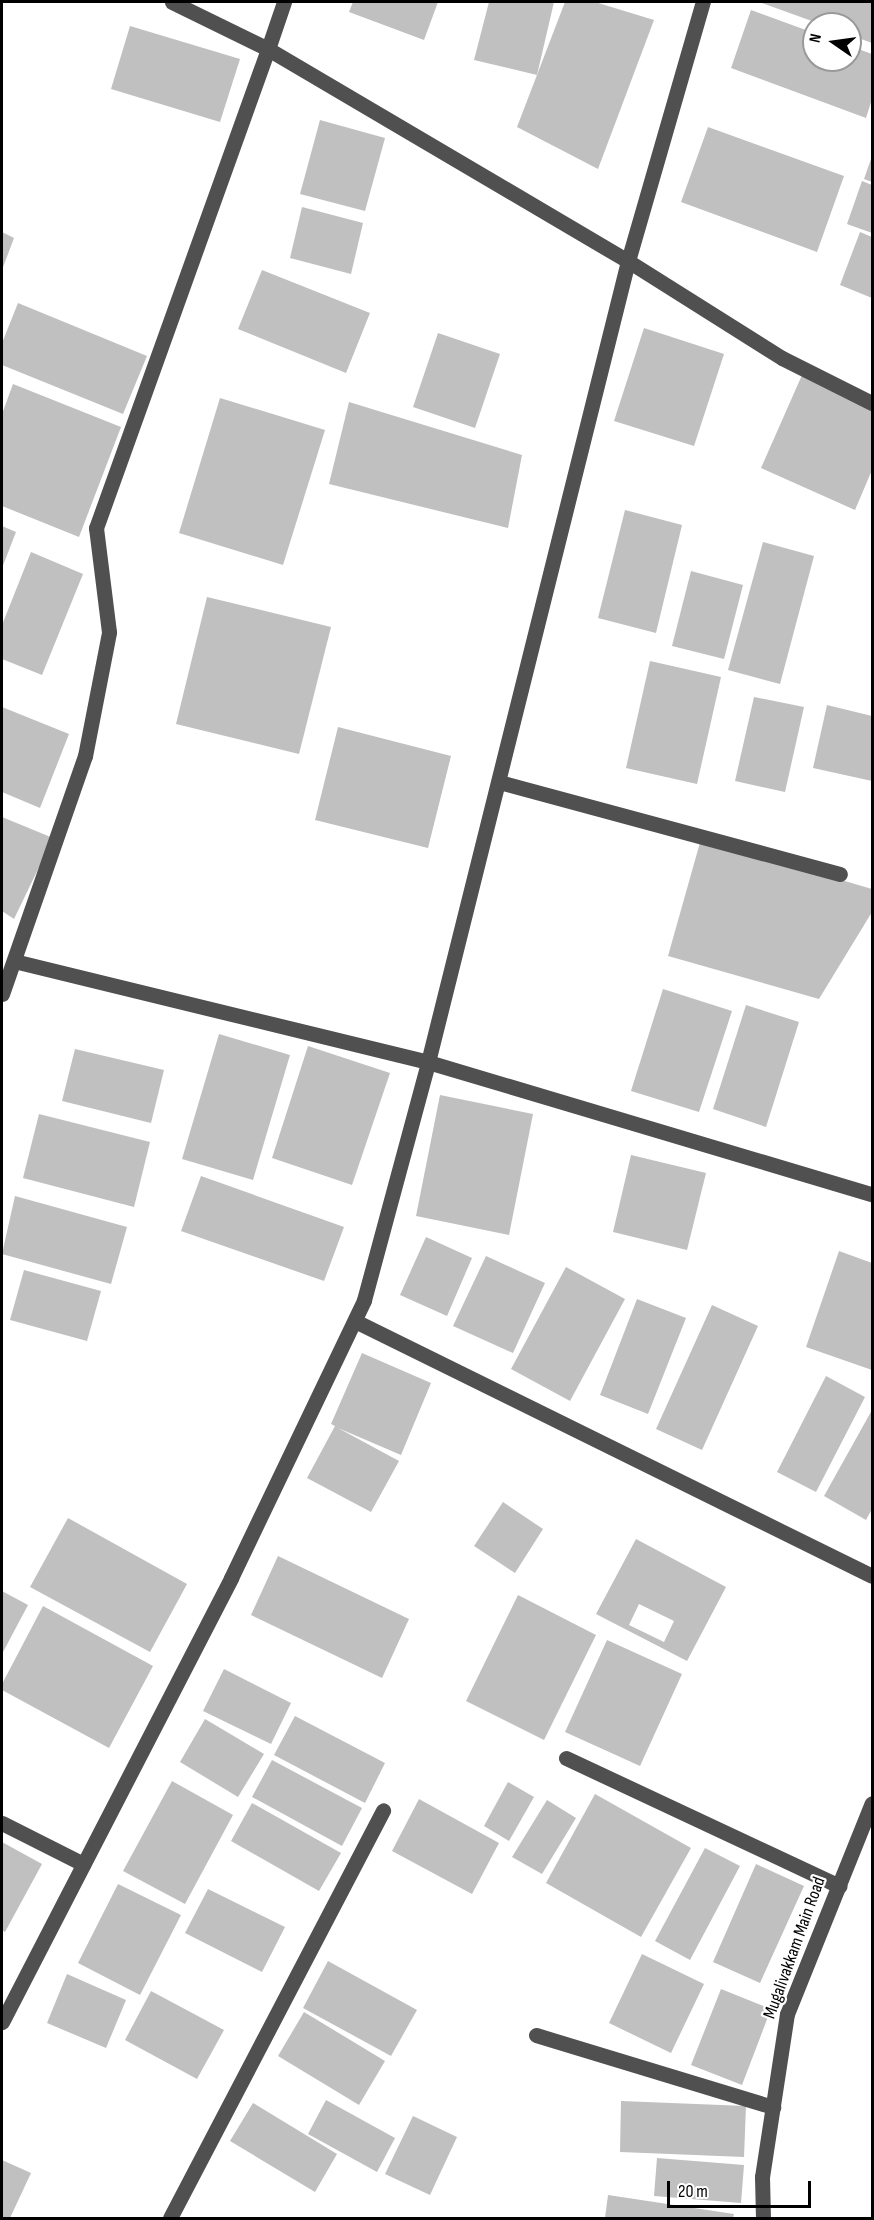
<!DOCTYPE html>
<html>
<head>
<meta charset="utf-8">
<style>
  body { margin:0 }
  #map { position:relative; width:874px; height:2220px; overflow:hidden; background:#fff; font-family:"Sofia Sans Condensed",sans-serif }
  div>[style] { position:absolute }
  [style*='--x'] { left:calc(var(--x)*1px); top:calc(var(--y)*1px); width:calc(var(--w)*1px); rotate:calc(var(--a)*1deg) }
  .building>* { inset:0; background:#c0c0c0 }
  .minor>* { height:15px; margin:-7.5px; padding:0 7.5px; transform-origin:7.5px; border-radius:7.5px; background:#505050 }
  span { translate:-50% -50%; white-space:nowrap; text-align:center; line-height:1.15; -webkit-text-stroke:4.5px #fff; paint-order:stroke }
  .street-label { font-size:18px; color:#000 }
  .frame { position:absolute; inset:0; border:3px solid #000; pointer-events:none }
  .north { position:absolute; left:802px; top:12px; width:60px; height:60px; box-sizing:border-box; background:#fff; border:2px solid #999; border-radius:50%; rotate:283deg; font-size:16px; font-weight:700; line-height:24px; text-align:center; color:#000 }
  .north::after { content:''; display:block; margin:auto; width:21px; height:27px; background:#000; clip-path:polygon(50% 0,100% 100%,50% 72%,0 100%) }
  .scale { position:absolute; left:667px; top:2181px; width:144px; height:27px; box-sizing:border-box; border:3px solid #000; border-top:0; padding-left:8px; font-size:18px; line-height:21px; white-space:nowrap; color:#000; -webkit-text-stroke:4px #fff; paint-order:stroke }
</style>
</head>
<body>
<div id="map">
  <div class="building">
    <i style="clip-path:polygon(353px 2px,438px 2px,424px 40px,349px 12px)"></i>
    <i style="clip-path:polygon(489px 2px,554px 2px,537px 75px,474px 60px)"></i>
    <i style="clip-path:polygon(565px 2px,595px 2px,654px 20px,598px 169px,517px 127px)"></i>
    <i style="clip-path:polygon(759px 2px,872px 2px,872px 43px,850px 35px,850px 24px,820px 24px)"></i>
    <i style="clip-path:polygon(751px 10px,814px 33px,814px 60px,850px 60px,850px 46px,872px 54px,872px 99px,866px 118px,731px 68px)"></i>
    <i style="clip-path:polygon(130px 26px,240px 59px,220px 122px,111px 89px)"></i>
    <i style="clip-path:polygon(320px 120px,385px 138px,365px 211px,300px 194px)"></i>
    <i style="clip-path:polygon(708px 127px,844px 176px,817px 252px,681px 202px)"></i>
    <i style="clip-path:polygon(872px 156px,872px 182px,864px 179px)"></i>
    <i style="clip-path:polygon(862px 181px,872px 185px,872px 233px,847px 224px)"></i>
    <i style="clip-path:polygon(302px 207px,363px 223px,351px 274px,290px 258px)"></i>
    <i style="clip-path:polygon(2px 232px,14px 238px,2px 270px)"></i>
    <i style="clip-path:polygon(860px 232px,872px 237px,872px 298px,840px 285px)"></i>
    <i style="clip-path:polygon(262px 270px,370px 313px,346px 373px,238px 329px)"></i>
    <i style="clip-path:polygon(18px 303px,147px 356px,123px 414px,2px 365px,2px 343px)"></i>
    <i style="clip-path:polygon(644px 328px,724px 354px,694px 446px,614px 421px)"></i>
    <i style="clip-path:polygon(438px 333px,500px 354px,475px 428px,413px 407px)"></i>
    <i style="clip-path:polygon(802px 375px,872px 406px,872px 470px,855px 510px,761px 468px)"></i>
    <i style="clip-path:polygon(13px 384px,121px 427px,79px 537px,2px 506px,2px 414px)"></i>
    <i style="clip-path:polygon(220px 398px,325px 430px,283px 565px,179px 533px)"></i>
    <i style="clip-path:polygon(349px 402px,522px 455px,508px 528px,329px 484px)"></i>
    <i style="clip-path:polygon(625px 510px,682px 525px,656px 633px,598px 618px)"></i>
    <i style="clip-path:polygon(2px 526px,16px 532px,2px 568px)"></i>
    <i style="clip-path:polygon(763px 542px,814px 556px,780px 684px,728px 670px)"></i>
    <i style="clip-path:polygon(31px 552px,83px 574px,42px 675px,2px 659px,2px 625px)"></i>
    <i style="clip-path:polygon(691px 571px,743px 585px,724px 659px,672px 646px)"></i>
    <i style="clip-path:polygon(207px 597px,331px 627px,299px 754px,176px 724px)"></i>
    <i style="clip-path:polygon(650px 661px,721px 677px,697px 784px,626px 768px)"></i>
    <i style="clip-path:polygon(754px 697px,804px 707px,785px 792px,735px 781px)"></i>
    <i style="clip-path:polygon(827px 705px,872px 716px,872px 781px,813px 768px)"></i>
    <i style="clip-path:polygon(2px 707px,69px 734px,40px 808px,2px 792px)"></i>
    <i style="clip-path:polygon(338px 727px,451px 756px,428px 848px,315px 820px)"></i>
    <i style="clip-path:polygon(2px 817px,53px 838px,14px 919px,2px 911px)"></i>
    <i style="clip-path:polygon(701px 839px,872px 889px,872px 912px,819px 999px,668px 956px)"></i>
    <i style="clip-path:polygon(663px 989px,732px 1011px,699px 1112px,631px 1091px)"></i>
    <i style="clip-path:polygon(746px 1005px,799px 1022px,766px 1127px,713px 1109px)"></i>
    <i style="clip-path:polygon(219px 1034px,290px 1055px,253px 1180px,182px 1159px)"></i>
    <i style="clip-path:polygon(308px 1046px,390px 1073px,352px 1185px,272px 1158px)"></i>
    <i style="clip-path:polygon(75px 1049px,164px 1070px,151px 1123px,62px 1101px)"></i>
    <i style="clip-path:polygon(440px 1095px,533px 1114px,509px 1235px,416px 1216px)"></i>
    <i style="clip-path:polygon(39px 1114px,150px 1142px,134px 1207px,23px 1178px)"></i>
    <i style="clip-path:polygon(631px 1155px,706px 1173px,687px 1250px,613px 1232px)"></i>
    <i style="clip-path:polygon(201px 1176px,344px 1227px,324px 1281px,181px 1231px)"></i>
    <i style="clip-path:polygon(15px 1196px,127px 1227px,111px 1284px,2px 1254px)"></i>
    <i style="clip-path:polygon(426px 1237px,472px 1258px,447px 1316px,400px 1295px)"></i>
    <i style="clip-path:polygon(839px 1251px,872px 1263px,872px 1370px,806px 1347px)"></i>
    <i style="clip-path:polygon(486px 1256px,545px 1283px,513px 1353px,453px 1326px)"></i>
    <i style="clip-path:polygon(566px 1267px,625px 1299px,570px 1401px,511px 1369px)"></i>
    <i style="clip-path:polygon(24px 1270px,101px 1291px,87px 1341px,10px 1320px)"></i>
    <i style="clip-path:polygon(637px 1299px,686px 1318px,648px 1414px,600px 1395px)"></i>
    <i style="clip-path:polygon(712px 1305px,758px 1326px,702px 1450px,656px 1429px)"></i>
    <i style="clip-path:polygon(362px 1353px,431px 1383px,401px 1455px,338px 1428px,399px 1461px,371px 1512px,307px 1478px,335px 1426px,331px 1424px)"></i>
    <i style="clip-path:polygon(826px 1376px,865px 1397px,816px 1492px,777px 1472px)"></i>
    <i style="clip-path:polygon(872px 1410px,872px 1509px,866px 1520px,824px 1496px)"></i>
    <i style="clip-path:polygon(503px 1502px,543px 1529px,515px 1573px,474px 1546px)"></i>
    <i style="clip-path:polygon(68px 1518px,187px 1584px,150px 1652px,30px 1587px)"></i>
    <i style="clip-path:polygon(evenodd,636px 1539px,726px 1587px,687px 1661px,596px 1614px,636px 1539px,639px 1604px,674px 1621px,664px 1642px,629px 1625px,639px 1604px)"></i>
    <i style="clip-path:polygon(278px 1556px,409px 1619px,382px 1678px,251px 1615px)"></i>
    <i style="clip-path:polygon(2px 1591px,28px 1605px,2px 1654px)"></i>
    <i style="clip-path:polygon(518px 1595px,596px 1635px,544px 1740px,466px 1701px)"></i>
    <i style="clip-path:polygon(43px 1606px,153px 1666px,109px 1748px,2px 1690px,2px 1684px)"></i>
    <i style="clip-path:polygon(607px 1640px,682px 1674px,640px 1766px,565px 1732px)"></i>
    <i style="clip-path:polygon(224px 1669px,291px 1703px,271px 1744px,203px 1711px)"></i>
    <i style="clip-path:polygon(295px 1716px,385px 1763px,365px 1803px,274px 1755px)"></i>
    <i style="clip-path:polygon(205px 1719px,264px 1754px,238px 1797px,180px 1762px)"></i>
    <i style="clip-path:polygon(272px 1760px,362px 1808px,342px 1846px,252px 1797px)"></i>
    <i style="clip-path:polygon(172px 1781px,233px 1815px,185px 1904px,123px 1871px)"></i>
    <i style="clip-path:polygon(508px 1782px,534px 1797px,509px 1841px,484px 1826px)"></i>
    <i style="clip-path:polygon(595px 1794px,691px 1848px,641px 1937px,546px 1883px)"></i>
    <i style="clip-path:polygon(419px 1799px,499px 1843px,472px 1894px,392px 1851px)"></i>
    <i style="clip-path:polygon(547px 1800px,576px 1818px,542px 1874px,512px 1857px)"></i>
    <i style="clip-path:polygon(252px 1803px,341px 1853px,319px 1891px,231px 1841px)"></i>
    <i style="clip-path:polygon(2px 1842px,42px 1864px,5px 1932px,2px 1930px)"></i>
    <i style="clip-path:polygon(705px 1848px,740px 1866px,690px 1960px,655px 1941px)"></i>
    <i style="clip-path:polygon(756px 1864px,804px 1886px,760px 1983px,713px 1962px)"></i>
    <i style="clip-path:polygon(118px 1884px,181px 1915px,140px 1995px,78px 1963px)"></i>
    <i style="clip-path:polygon(208px 1889px,285px 1927px,262px 1972px,185px 1933px)"></i>
    <i style="clip-path:polygon(642px 1954px,704px 1984px,671px 2053px,609px 2023px)"></i>
    <i style="clip-path:polygon(328px 1961px,417px 2010px,391px 2056px,303px 2008px)"></i>
    <i style="clip-path:polygon(67px 1974px,126px 2000px,106px 2048px,47px 2023px)"></i>
    <i style="clip-path:polygon(721px 1989px,771px 2009px,742px 2085px,691px 2065px)"></i>
    <i style="clip-path:polygon(151px 1991px,224px 2030px,197px 2079px,125px 2040px)"></i>
    <i style="clip-path:polygon(304px 2012px,385px 2061px,359px 2105px,278px 2056px)"></i>
    <i style="clip-path:polygon(326px 2100px,395px 2138px,377px 2172px,308px 2134px)"></i>
    <i style="clip-path:polygon(621px 2101px,746px 2106px,744px 2157px,620px 2152px)"></i>
    <i style="clip-path:polygon(253px 2103px,337px 2154px,315px 2192px,230px 2141px)"></i>
    <i style="clip-path:polygon(413px 2116px,457px 2137px,430px 2195px,385px 2174px)"></i>
    <i style="clip-path:polygon(657px 2158px,744px 2165px,741px 2203px,654px 2196px)"></i>
    <i style="clip-path:polygon(2px 2160px,31px 2173px,10px 2218px,2px 2218px)"></i>
    <i style="clip-path:polygon(608px 2195px,734px 2214px,733px 2218px,605px 2218px)"></i>
  </div>
  <div class="minor">
    <i style="--x:172;--y:2;--w:107;--a:26.1"></i>
    <i style="--x:268;--y:49;--w:50;--a:-71.2"></i>
    <i style="--x:499;--y:782;--w:353;--a:15.1"></i>
    <i style="--x:14;--y:961;--w:426;--a:13.7"></i>
    <i style="--x:428;--y:1062;--w:463;--a:16.6"></i>
    <i style="--x:2;--y:994;--w:252;--a:-70.8"></i>
    <i style="--x:85;--y:756;--w:126;--a:-79"></i>
    <i style="--x:109;--y:632;--w:105;--a:-97.1"></i>
    <i style="--x:96;--y:528;--w:509;--a:-70.25"></i>
    <i style="--x:268;--y:49;--w:418;--a:30.5"></i>
    <i style="--x:628;--y:261;--w:182;--a:32.2"></i>
    <i style="--x:782;--y:358;--w:101;--a:26.6"></i>
    <i style="--x:355;--y:1321;--w:576;--a:26.25"></i>
    <i style="--x:566;--y:1758;--w:302;--a:25.1"></i>
    <i style="--x:2;--y:1823;--w:91;--a:26.8"></i>
    <i style="--x:2;--y:2022;--w:500;--a:-62.7"></i>
    <i style="--x:231;--y:1578;--w:308;--a:-64.4"></i>
    <i style="--x:364;--y:1300;--w:246;--a:-74.9"></i>
    <i style="--x:428;--y:1062;--w:826;--a:-75.98"></i>
    <i style="--x:628;--y:261;--w:270;--a:-73.9"></i>
    <i style="--x:536;--y:2035;--w:248;--a:16.9"></i>
    <i style="--x:170;--y:2218;--w:460;--a:-62.4"></i>
    <i style="--x:763;--y:2218;--w:41;--a:-91.4"></i>
    <i style="--x:762;--y:2177;--w:165;--a:-81.3"></i>
    <i style="--x:787;--y:2014;--w:227;--a:-68.1"></i>
  </div>
  <div class="street-label">
    <span style="left:795px;top:1948px;rotate:-70deg">Mugalivakkam Main Road</span>
  </div>
  <div class="frame"></div>
  <div class="north">N</div>
  <div class="scale">20 m</div>
</div>
</body>
</html>
